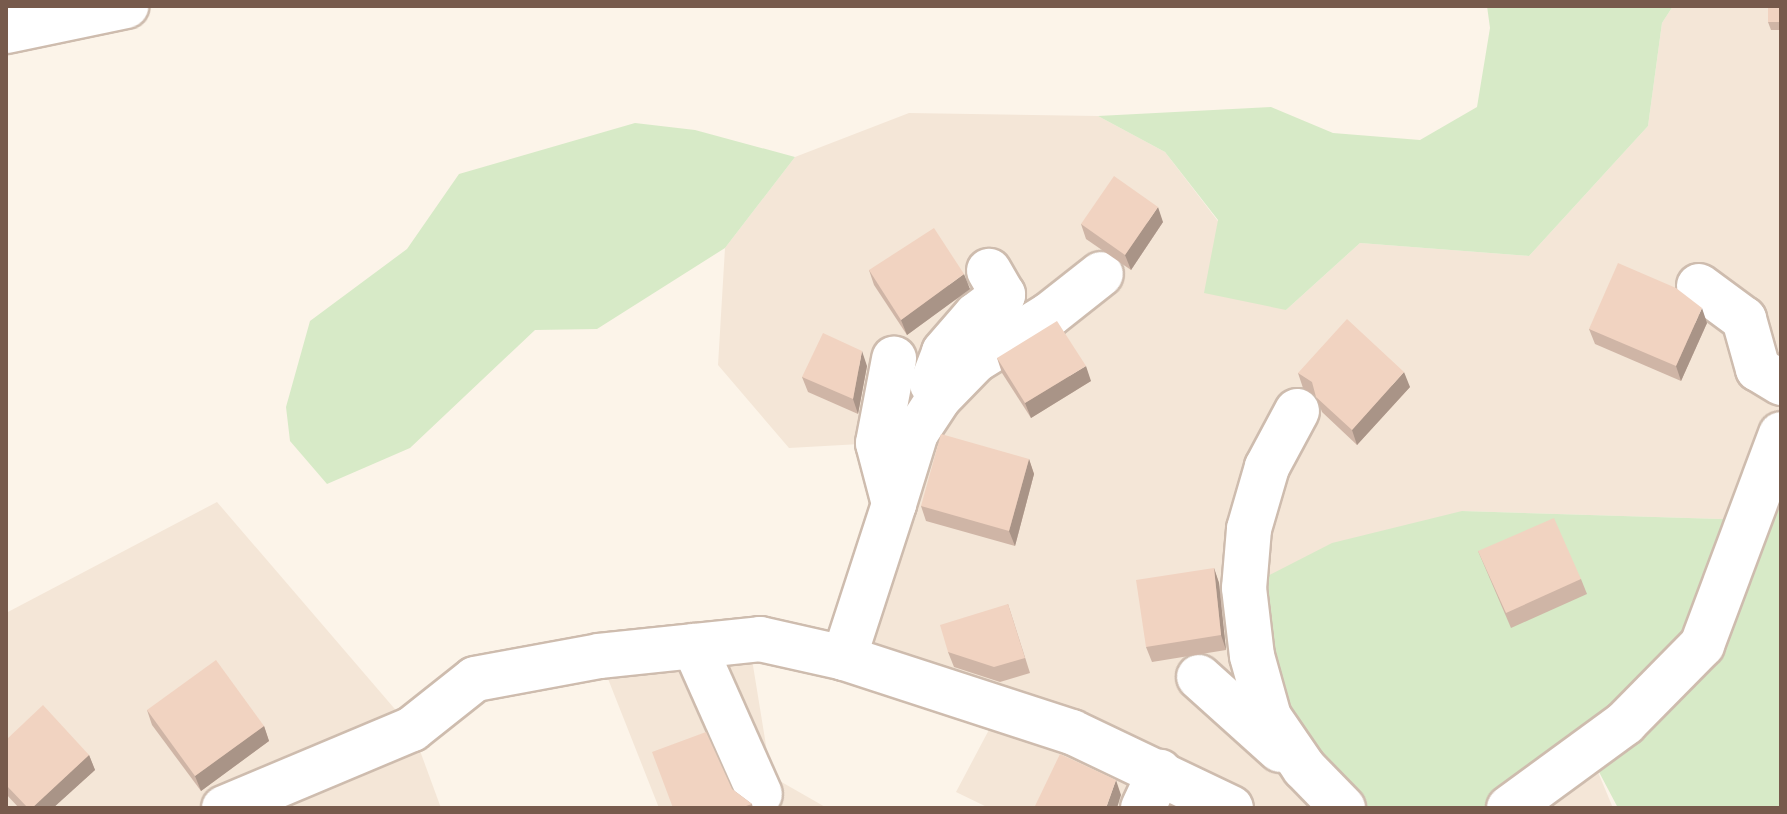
<!DOCTYPE html>
<html>
<head>
<meta charset="utf-8">
<style>
  body { margin:0 }
  #map { position:relative; width:1787px; height:814px; overflow:hidden; background:#fcf4e9; font-family:"Alegreya Sans",sans-serif }
  div>[style] { position:absolute }
  [style*='--x'] { left:calc(var(--x)*1px); top:calc(var(--y)*1px); width:calc(var(--w)*1px); rotate:calc(var(--a)*1deg) }
  .residential>* { inset:0; background:#f4e6d7 }
  .green>* { inset:0; background:#d7eac7 }
  .roads { filter:drop-shadow(2px 0 #cebcae) drop-shadow(-2px 0 #cebcae) drop-shadow(0 2px #cebcae) drop-shadow(0 -2px #cebcae) }
  .minor>* { height:44px; margin:-22px; padding:0 22px; transform-origin:22px; border-radius:22px; background:#fff }
  .wall>* { inset:0; background:#cfb5a6 }
  .shaded-wall>* { inset:0; background:#a99487 }
  .building>* { inset:0; background:#f1d3c1 }
  span { translate:-50% -50%; white-space:nowrap; text-align:center; line-height:1.15; -webkit-text-stroke:6px #fff8f0; paint-order:stroke }
  .frame { position:absolute; inset:0; border:8px solid #775a4c; pointer-events:none }
</style>
</head>
<body>
<div id="map">
  <div class="residential">
    <i style="clip-path:polygon(1673px 6px,1781px 6px,1781px 469px,1754px 520px,1462px 511px,1343px 808px,989px 808px,956px 792px,1000px 709px,844px 658px,894px 504px,878px 443px,789px 448px,718px 365px,725px 248px,795px 157px,909px 113px,1098px 116px,1165px 152px,1286px 310px,1360px 243px,1529px 256px,1648px 126px,1662px 23px)"></i>
    <i style="clip-path:polygon(217px 502px,412px 729px,441px 808px,6px 808px,6px 613px)"></i>
    <i style="clip-path:polygon(749px 641px,771px 776px,827px 808px,659px 808px,599px 656px)"></i>
    <i style="clip-path:polygon(1590px 753px,1613px 808px,1495px 808px)"></i>
  </div>
  <div class="green">
    <i style="clip-path:polygon(1487px 6px,1673px 6px,1662px 23px,1648px 126px,1529px 256px,1360px 243px,1286px 310px,1204px 293px,1218px 220px,1165px 152px,1098px 116px,1271px 107px,1333px 133px,1420px 140px,1477px 107px,1490px 28px)"></i>
    <i style="clip-path:polygon(635px 123px,695px 130px,795px 157px,725px 248px,597px 329px,535px 330px,410px 448px,327px 484px,290px 441px,286px 407px,310px 321px,407px 249px,459px 174px)"></i>
    <i style="clip-path:polygon(1781px 469px,1781px 808px,1618px 808px,1589px 753px,1495px 808px,1343px 808px,1269px 717px,1244px 588px,1332px 543px,1462px 511px,1754px 520px)"></i>
  </div>
  <div class="roads">
    <div class="minor">
      <i style="--x:6;--y:31;--w:123;--a:-11.8"></i>
      <i style="--x:1699;--y:286;--w:56;--a:36.3"></i>
      <i style="--x:1744;--y:319;--w:52;--a:74.4"></i>
      <i style="--x:1758;--y:369;--w:27;--a:31"></i>
      <i style="--x:932;--y:384;--w:34;--a:-69"></i>
      <i style="--x:944;--y:352;--w:49;--a:-49.1"></i>
      <i style="--x:976;--y:315;--w:34;--a:-37"></i>
      <i style="--x:1003;--y:295;--w:28;--a:-120"></i>
      <i style="--x:1297;--y:411;--w:64;--a:118.2"></i>
      <i style="--x:1267;--y:467;--w:65;--a:106.2"></i>
      <i style="--x:1249;--y:529;--w:59;--a:94.8"></i>
      <i style="--x:1244;--y:588;--w:68;--a:83.3"></i>
      <i style="--x:1252;--y:656;--w:63;--a:74.4"></i>
      <i style="--x:1269;--y:717;--w:62;--a:55.5"></i>
      <i style="--x:1304;--y:768;--w:56;--a:45.7"></i>
      <i style="--x:894;--y:504;--w:74;--a:-72.8"></i>
      <i style="--x:916;--y:433;--w:42;--a:-56.7"></i>
      <i style="--x:939;--y:398;--w:53;--a:-45.8"></i>
      <i style="--x:976;--y:360;--w:86;--a:-31.7"></i>
      <i style="--x:1049;--y:315;--w:66;--a:-38.3"></i>
      <i style="--x:694;--y:646;--w:162;--a:66"></i>
      <i style="--x:844;--y:658;--w:162;--a:-72"></i>
      <i style="--x:894;--y:504;--w:63;--a:-104.7"></i>
      <i style="--x:878;--y:443;--w:86;--a:-79.2"></i>
      <i style="--x:1199;--y:677;--w:109;--a:42"></i>
      <i style="--x:224;--y:808;--w:204;--a:-22.8"></i>
      <i style="--x:412;--y:729;--w:80;--a:-38.4"></i>
      <i style="--x:475;--y:679;--w:126;--a:-10.5"></i>
      <i style="--x:599;--y:656;--w:162;--a:-6"></i>
      <i style="--x:760;--y:639;--w:86;--a:12.7"></i>
      <i style="--x:844;--y:658;--w:240;--a:18"></i>
      <i style="--x:1072;--y:732;--w:176;--a:25.5"></i>
      <i style="--x:1143;--y:808;--w:40;--a:-65"></i>
      <i style="--x:1509;--y:808;--w:144;--a:-36.2"></i>
      <i style="--x:1625;--y:723;--w:110;--a:-45.4"></i>
      <i style="--x:1702;--y:645;--w:225;--a:-69.5"></i>
    </div>
  </div>
  <div class="wall">
    <i style="clip-path:polygon(1781px 6px,1781px 30px,1771px 30px,1768px 22px)"></i>
    <i style="clip-path:polygon(1163px 222px,1131px 270px,1086px 239px,1081px 224px)"></i>
    <i style="clip-path:polygon(869px 270px,970px 289px,907px 335px,874px 285px)"></i>
    <i style="clip-path:polygon(1707px 323px,1681px 381px,1595px 344px,1589px 329px)"></i>
    <i style="clip-path:polygon(997px 358px,1091px 381px,1031px 418px,1002px 373px)"></i>
    <i style="clip-path:polygon(867px 366px,858px 414px,808px 392px,802px 377px)"></i>
    <i style="clip-path:polygon(1298px 373px,1410px 387px,1357px 445px,1322px 412px,1316px 396px,1303px 388px)"></i>
    <i style="clip-path:polygon(1029px 459px,1034px 474px,1015px 546px,926px 521px,921px 506px)"></i>
    <i style="clip-path:polygon(1478px 551px,1581px 579px,1587px 594px,1511px 628px)"></i>
    <i style="clip-path:polygon(1214px 568px,1219px 583px,1226px 650px,1152px 662px,1146px 647px)"></i>
    <i style="clip-path:polygon(1008px 604px,1030px 673px,1000px 682px,954px 667px,948px 652px)"></i>
    <i style="clip-path:polygon(147px 710px,264px 726px,269px 741px,201px 791px,152px 725px)"></i>
    <i style="clip-path:polygon(6px 740px,89px 755px,95px 770px,53px 808px,19px 808px,6px 794px)"></i>
    <i style="clip-path:polygon(732px 789px,752px 804px,753px 808px,673px 808px)"></i>
  </div>
  <div class="shaded-wall">
    <i style="clip-path:polygon(1158px 207px,1163px 222px,1131px 270px,1125px 255px)"></i>
    <i style="clip-path:polygon(964px 274px,970px 289px,907px 335px,901px 320px)"></i>
    <i style="clip-path:polygon(1702px 308px,1707px 323px,1681px 381px,1676px 366px)"></i>
    <i style="clip-path:polygon(862px 351px,867px 366px,858px 414px,853px 399px)"></i>
    <i style="clip-path:polygon(1086px 366px,1091px 381px,1031px 418px,1025px 403px)"></i>
    <i style="clip-path:polygon(1404px 372px,1410px 387px,1357px 445px,1352px 430px)"></i>
    <i style="clip-path:polygon(1029px 459px,1034px 474px,1015px 546px,1009px 531px)"></i>
    <i style="clip-path:polygon(1214px 568px,1219px 583px,1226px 650px,1221px 635px)"></i>
    <i style="clip-path:polygon(264px 726px,269px 741px,201px 791px,195px 776px)"></i>
    <i style="clip-path:polygon(89px 755px,95px 770px,53px 808px,32px 808px)"></i>
    <i style="clip-path:polygon(1116px 780px,1121px 795px,1117px 808px,1106px 808px)"></i>
  </div>
  <div class="building">
    <i style="clip-path:polygon(1768px 6px,1781px 6px,1781px 22px,1768px 22px)"></i>
    <i style="clip-path:polygon(1114px 176px,1158px 207px,1125px 255px,1081px 224px)"></i>
    <i style="clip-path:polygon(934px 228px,964px 274px,901px 320px,869px 270px)"></i>
    <i style="clip-path:polygon(1618px 263px,1676px 288px,1702px 308px,1676px 366px,1589px 329px)"></i>
    <i style="clip-path:polygon(1347px 319px,1404px 372px,1352px 430px,1316px 397px,1312px 382px,1298px 373px)"></i>
    <i style="clip-path:polygon(1057px 321px,1086px 366px,1025px 403px,997px 358px)"></i>
    <i style="clip-path:polygon(823px 333px,862px 351px,853px 399px,802px 377px)"></i>
    <i style="clip-path:polygon(941px 434px,1029px 459px,1009px 531px,921px 506px)"></i>
    <i style="clip-path:polygon(1554px 518px,1581px 579px,1506px 613px,1478px 551px)"></i>
    <i style="clip-path:polygon(1214px 568px,1221px 635px,1146px 647px,1136px 580px)"></i>
    <i style="clip-path:polygon(1008px 604px,1025px 658px,994px 667px,948px 652px,940px 625px)"></i>
    <i style="clip-path:polygon(216px 660px,264px 726px,195px 776px,147px 710px)"></i>
    <i style="clip-path:polygon(43px 705px,89px 755px,32px 808px,28px 808px,6px 785px,6px 740px)"></i>
    <i style="clip-path:polygon(706px 732px,732px 789px,752px 804px,740px 808px,673px 808px,652px 752px)"></i>
    <i style="clip-path:polygon(1060px 754px,1116px 780px,1106px 808px,1040px 808px,1035px 806px)"></i>
  </div>
  <div class="frame"></div>
</div>
</body>
</html>
